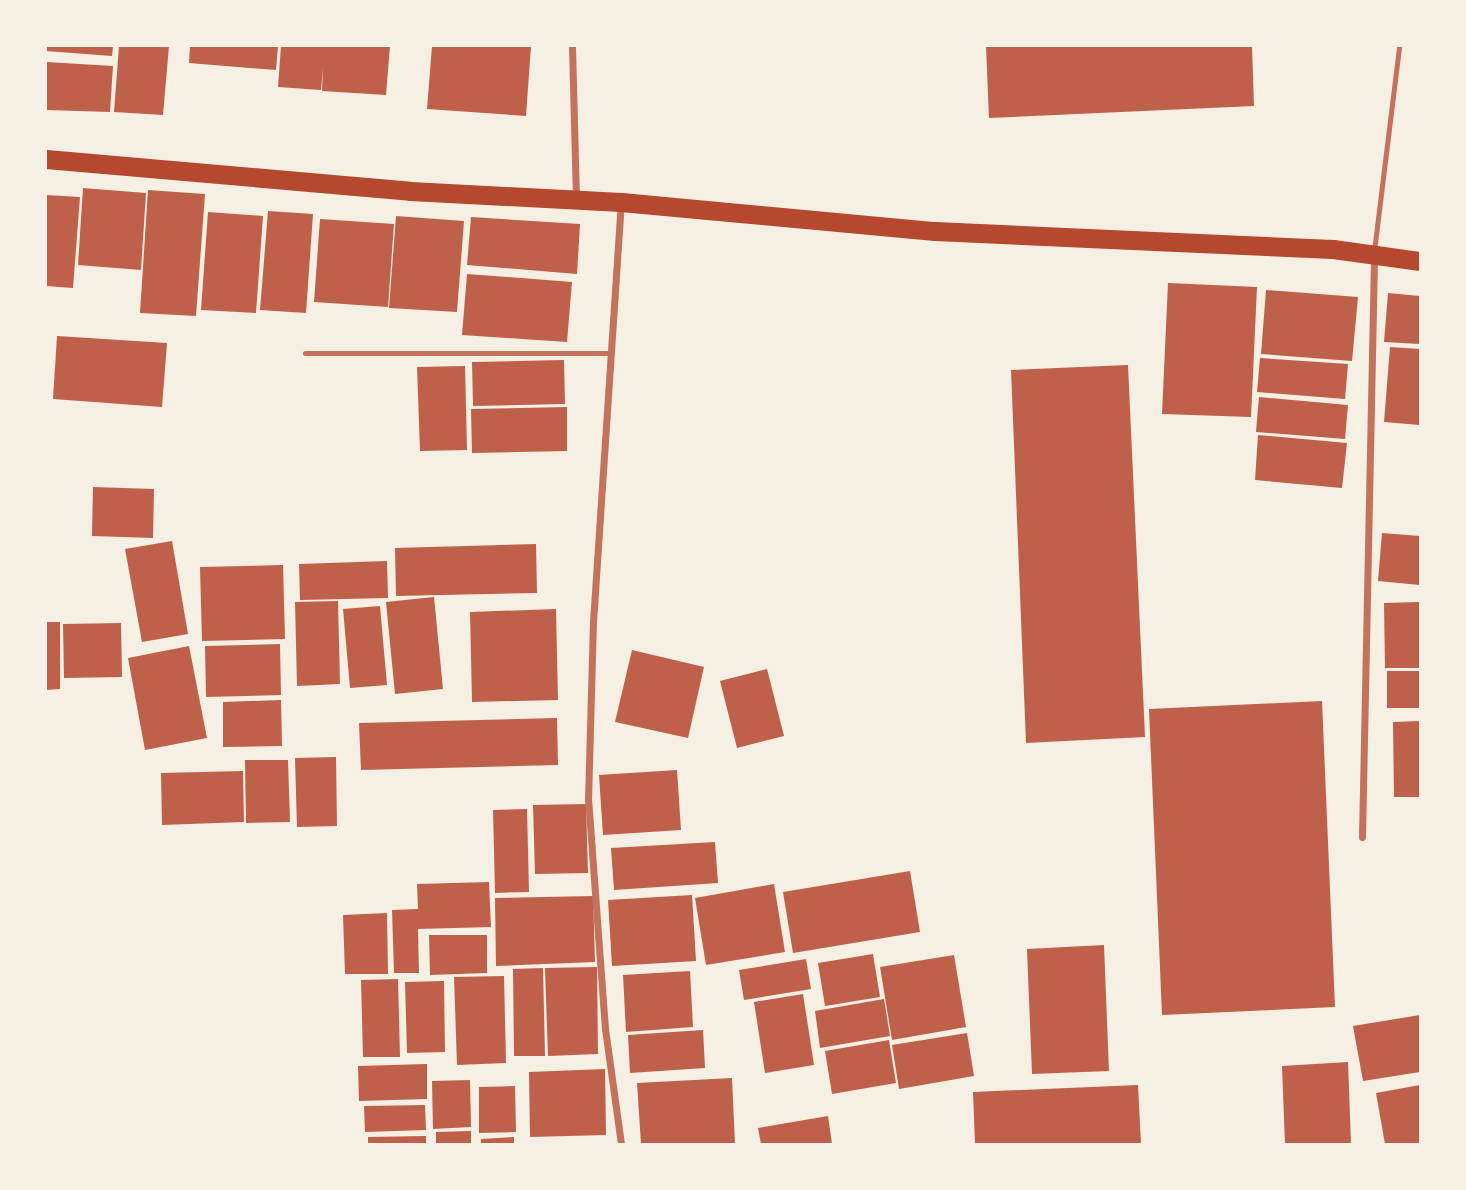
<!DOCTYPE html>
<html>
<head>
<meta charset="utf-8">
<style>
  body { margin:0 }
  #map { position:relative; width:1466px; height:1190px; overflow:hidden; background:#f6efe4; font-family:Cabin,sans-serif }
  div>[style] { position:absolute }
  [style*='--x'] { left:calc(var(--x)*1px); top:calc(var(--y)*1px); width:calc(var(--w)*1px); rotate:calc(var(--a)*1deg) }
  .building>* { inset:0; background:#bf614a }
  .service>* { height:5px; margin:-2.5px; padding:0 2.5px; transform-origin:2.5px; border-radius:2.5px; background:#c5725c }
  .minor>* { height:7px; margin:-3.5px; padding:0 3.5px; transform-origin:3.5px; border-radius:3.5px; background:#c5725c }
  .trunk>* { height:19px; margin:-9.5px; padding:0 9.5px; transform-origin:9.5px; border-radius:9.5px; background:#b5482f }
  span { translate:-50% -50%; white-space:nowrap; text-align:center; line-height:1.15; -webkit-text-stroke:7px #f6efe4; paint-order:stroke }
  .frame { position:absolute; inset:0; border:47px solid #f6efe4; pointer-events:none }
</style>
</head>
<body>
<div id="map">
  <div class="building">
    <i style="clip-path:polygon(46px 46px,113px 46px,112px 56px,46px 51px)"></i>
    <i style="clip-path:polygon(119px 46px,169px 46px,163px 115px,114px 112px)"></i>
    <i style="clip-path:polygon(190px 46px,278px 46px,276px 70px,189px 63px)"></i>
    <i style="clip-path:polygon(281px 46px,390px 46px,386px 95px,322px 91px,323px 68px,321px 90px,278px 87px)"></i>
    <i style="clip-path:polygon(432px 46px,531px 46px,526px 116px,427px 109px)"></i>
    <i style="clip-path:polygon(986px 46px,1252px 46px,1254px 106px,989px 118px)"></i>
    <i style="clip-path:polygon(46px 62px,113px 66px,110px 112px,46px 110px)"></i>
    <i style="clip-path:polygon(83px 188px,146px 193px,141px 270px,78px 265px)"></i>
    <i style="clip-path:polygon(148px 190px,205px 194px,196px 316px,140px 313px)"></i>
    <i style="clip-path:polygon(46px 195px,80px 197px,73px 288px,46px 286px)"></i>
    <i style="clip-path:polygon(268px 211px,313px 214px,306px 313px,260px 310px)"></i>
    <i style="clip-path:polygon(208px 212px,263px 216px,256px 313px,201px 310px)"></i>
    <i style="clip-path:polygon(396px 216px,464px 221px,457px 312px,389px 308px)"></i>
    <i style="clip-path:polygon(471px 217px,580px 224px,577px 274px,467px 265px)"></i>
    <i style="clip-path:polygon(320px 219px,394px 224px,388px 307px,314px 302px)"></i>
    <i style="clip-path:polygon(467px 274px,572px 282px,567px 342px,462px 335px)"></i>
    <i style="clip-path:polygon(1168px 283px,1257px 287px,1251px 417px,1162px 414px)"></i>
    <i style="clip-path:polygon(1266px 290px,1358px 297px,1352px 361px,1261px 354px)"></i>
    <i style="clip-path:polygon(1388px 293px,1420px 296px,1420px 344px,1384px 342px)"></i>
    <i style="clip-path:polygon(57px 336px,167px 343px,162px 407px,53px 399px)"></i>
    <i style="clip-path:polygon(1390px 347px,1420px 349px,1420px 425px,1384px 422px)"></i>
    <i style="clip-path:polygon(1260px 358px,1348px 364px,1345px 399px,1257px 392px)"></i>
    <i style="clip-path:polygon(564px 360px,565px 404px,473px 406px,472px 362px)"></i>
    <i style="clip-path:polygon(1128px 365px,1145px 737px,1026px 743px,1011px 370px)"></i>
    <i style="clip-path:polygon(465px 366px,467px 450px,420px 451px,417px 367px)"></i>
    <i style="clip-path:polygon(1259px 397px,1348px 405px,1345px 439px,1256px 432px)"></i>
    <i style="clip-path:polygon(567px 407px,567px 451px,472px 453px,471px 409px)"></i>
    <i style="clip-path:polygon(1258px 435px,1347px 443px,1342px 488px,1255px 480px)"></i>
    <i style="clip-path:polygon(93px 487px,154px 489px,153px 538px,92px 536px)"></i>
    <i style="clip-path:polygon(1382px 533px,1420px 536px,1420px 585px,1378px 581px)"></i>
    <i style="clip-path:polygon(172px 541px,188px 634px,142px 642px,125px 549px)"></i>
    <i style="clip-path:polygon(536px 544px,537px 593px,396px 596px,395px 548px)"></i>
    <i style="clip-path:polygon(387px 561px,388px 598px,300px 600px,299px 564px)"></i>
    <i style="clip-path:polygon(283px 565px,285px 639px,202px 641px,200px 567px)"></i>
    <i style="clip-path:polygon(434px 597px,443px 689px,395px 694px,386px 602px)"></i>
    <i style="clip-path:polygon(338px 601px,340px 684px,297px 686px,295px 602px)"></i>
    <i style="clip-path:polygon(1420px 602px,1420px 668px,1385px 668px,1384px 603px)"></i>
    <i style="clip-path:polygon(380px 606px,387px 685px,350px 688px,343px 609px)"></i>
    <i style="clip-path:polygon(556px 609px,558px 700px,472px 702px,470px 612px)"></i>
    <i style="clip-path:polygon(46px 622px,60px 622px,60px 689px,46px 690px)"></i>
    <i style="clip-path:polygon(121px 623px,122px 677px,64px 678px,63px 624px)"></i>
    <i style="clip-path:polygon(280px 644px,281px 695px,206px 697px,205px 646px)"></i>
    <i style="clip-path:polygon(189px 646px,207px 738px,145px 750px,128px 658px)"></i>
    <i style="clip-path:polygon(632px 650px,704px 667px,688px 738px,615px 722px)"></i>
    <i style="clip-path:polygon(767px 669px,784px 736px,737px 748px,720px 681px)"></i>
    <i style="clip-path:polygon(1387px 671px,1420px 671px,1420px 708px,1387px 708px)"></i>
    <i style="clip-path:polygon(281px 700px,282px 746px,223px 747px,223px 702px)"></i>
    <i style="clip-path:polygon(1322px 701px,1335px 1007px,1162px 1015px,1149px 709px)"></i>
    <i style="clip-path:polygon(557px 718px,558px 765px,361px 770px,359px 723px)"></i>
    <i style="clip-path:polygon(1420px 721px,1420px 797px,1394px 797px,1393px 722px)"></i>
    <i style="clip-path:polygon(336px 757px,337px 826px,297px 827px,295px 758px)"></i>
    <i style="clip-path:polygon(245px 760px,288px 760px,290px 822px,246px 823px)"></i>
    <i style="clip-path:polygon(677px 770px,681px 830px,603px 835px,599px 775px)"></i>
    <i style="clip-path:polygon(243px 771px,244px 822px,162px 825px,161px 773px)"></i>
    <i style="clip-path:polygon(586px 804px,588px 873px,535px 874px,533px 805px)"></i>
    <i style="clip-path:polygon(527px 809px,529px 892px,495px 893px,493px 810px)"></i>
    <i style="clip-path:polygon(715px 842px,718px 883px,614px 890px,611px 848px)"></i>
    <i style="clip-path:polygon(910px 871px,920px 932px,793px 953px,783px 892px)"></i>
    <i style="clip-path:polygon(489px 882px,491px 927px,418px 929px,419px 973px,394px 973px,392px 910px,418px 909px,417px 884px)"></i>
    <i style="clip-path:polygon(774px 884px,785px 952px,706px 965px,695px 898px)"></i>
    <i style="clip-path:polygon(692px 895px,696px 961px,612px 966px,608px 900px)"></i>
    <i style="clip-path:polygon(593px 896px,595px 962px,496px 966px,495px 898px)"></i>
    <i style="clip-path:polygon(387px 913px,388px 974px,345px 974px,343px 915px)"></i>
    <i style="clip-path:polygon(429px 935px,487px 935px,487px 973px,430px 975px)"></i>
    <i style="clip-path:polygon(1104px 945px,1109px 1071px,1032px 1074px,1027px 949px)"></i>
    <i style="clip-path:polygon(873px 954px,880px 997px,825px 1006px,818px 963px)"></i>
    <i style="clip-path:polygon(954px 955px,966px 1027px,892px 1040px,880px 967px)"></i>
    <i style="clip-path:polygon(806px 959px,811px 989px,744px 1000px,739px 970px)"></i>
    <i style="clip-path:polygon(597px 967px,598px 1054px,548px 1056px,545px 968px)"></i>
    <i style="clip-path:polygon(543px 968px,545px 1056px,514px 1056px,513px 969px)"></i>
    <i style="clip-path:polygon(690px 971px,693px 1027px,626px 1032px,623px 975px)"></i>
    <i style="clip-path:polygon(504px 976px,506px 1063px,457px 1065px,454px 977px)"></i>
    <i style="clip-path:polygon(398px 979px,400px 1057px,363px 1057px,361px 980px)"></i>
    <i style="clip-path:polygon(444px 981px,445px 1052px,407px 1053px,405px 982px)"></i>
    <i style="clip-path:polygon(803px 994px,814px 1065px,765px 1073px,754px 1002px)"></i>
    <i style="clip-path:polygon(884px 999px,890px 1036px,820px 1048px,815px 1011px)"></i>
    <i style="clip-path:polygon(1420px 1015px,1420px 1072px,1363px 1081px,1353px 1026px)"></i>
    <i style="clip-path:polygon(703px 1030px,705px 1068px,630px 1073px,628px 1035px)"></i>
    <i style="clip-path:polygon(967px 1033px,974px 1076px,899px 1089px,892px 1045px)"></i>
    <i style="clip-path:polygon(889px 1040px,896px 1083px,832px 1094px,825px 1051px)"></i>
    <i style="clip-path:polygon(1348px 1062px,1351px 1144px,1285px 1144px,1282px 1066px)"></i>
    <i style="clip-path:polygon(427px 1064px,427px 1099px,359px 1101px,358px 1066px)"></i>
    <i style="clip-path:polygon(605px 1069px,606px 1135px,530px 1137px,529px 1072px)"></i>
    <i style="clip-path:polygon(732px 1078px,735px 1144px,641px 1144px,637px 1083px)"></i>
    <i style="clip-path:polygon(470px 1080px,471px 1127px,433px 1129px,432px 1081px)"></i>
    <i style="clip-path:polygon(1138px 1085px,1141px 1144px,975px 1144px,973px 1092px)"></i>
    <i style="clip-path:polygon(1420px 1085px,1420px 1144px,1385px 1144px,1376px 1093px)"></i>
    <i style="clip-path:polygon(515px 1086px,516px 1132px,479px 1133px,479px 1087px)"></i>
    <i style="clip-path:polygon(425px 1105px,426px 1130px,365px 1132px,364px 1106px)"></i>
    <i style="clip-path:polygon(828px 1116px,832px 1144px,761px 1144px,758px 1128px)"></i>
    <i style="clip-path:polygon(471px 1131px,471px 1144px,436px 1144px,436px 1132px)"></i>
    <i style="clip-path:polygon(426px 1136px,426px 1144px,368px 1144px,368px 1137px)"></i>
    <i style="clip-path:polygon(514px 1137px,514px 1144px,481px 1144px,481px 1139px)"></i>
  </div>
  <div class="service">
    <i style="--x:1374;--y:251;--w:207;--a:-83"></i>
    <i style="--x:305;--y:353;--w:306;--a:0"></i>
  </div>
  <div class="minor">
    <i style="--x:572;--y:46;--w:152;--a:88.5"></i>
    <i style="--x:1362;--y:837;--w:580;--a:-88.81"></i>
    <i style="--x:621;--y:1144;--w:116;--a:-97.9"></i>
    <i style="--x:605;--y:1029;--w:230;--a:-94.2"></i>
    <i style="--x:588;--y:800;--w:178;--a:-88.4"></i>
    <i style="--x:593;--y:622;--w:420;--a:-86.2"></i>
  </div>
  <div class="trunk">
    <i style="--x:46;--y:159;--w:365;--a:5"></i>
    <i style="--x:410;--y:191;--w:211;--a:3"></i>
    <i style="--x:621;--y:202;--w:315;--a:5.3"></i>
    <i style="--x:935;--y:231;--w:398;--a:2.6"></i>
    <i style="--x:1333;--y:249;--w:88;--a:7.9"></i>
  </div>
  <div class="frame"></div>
</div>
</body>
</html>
